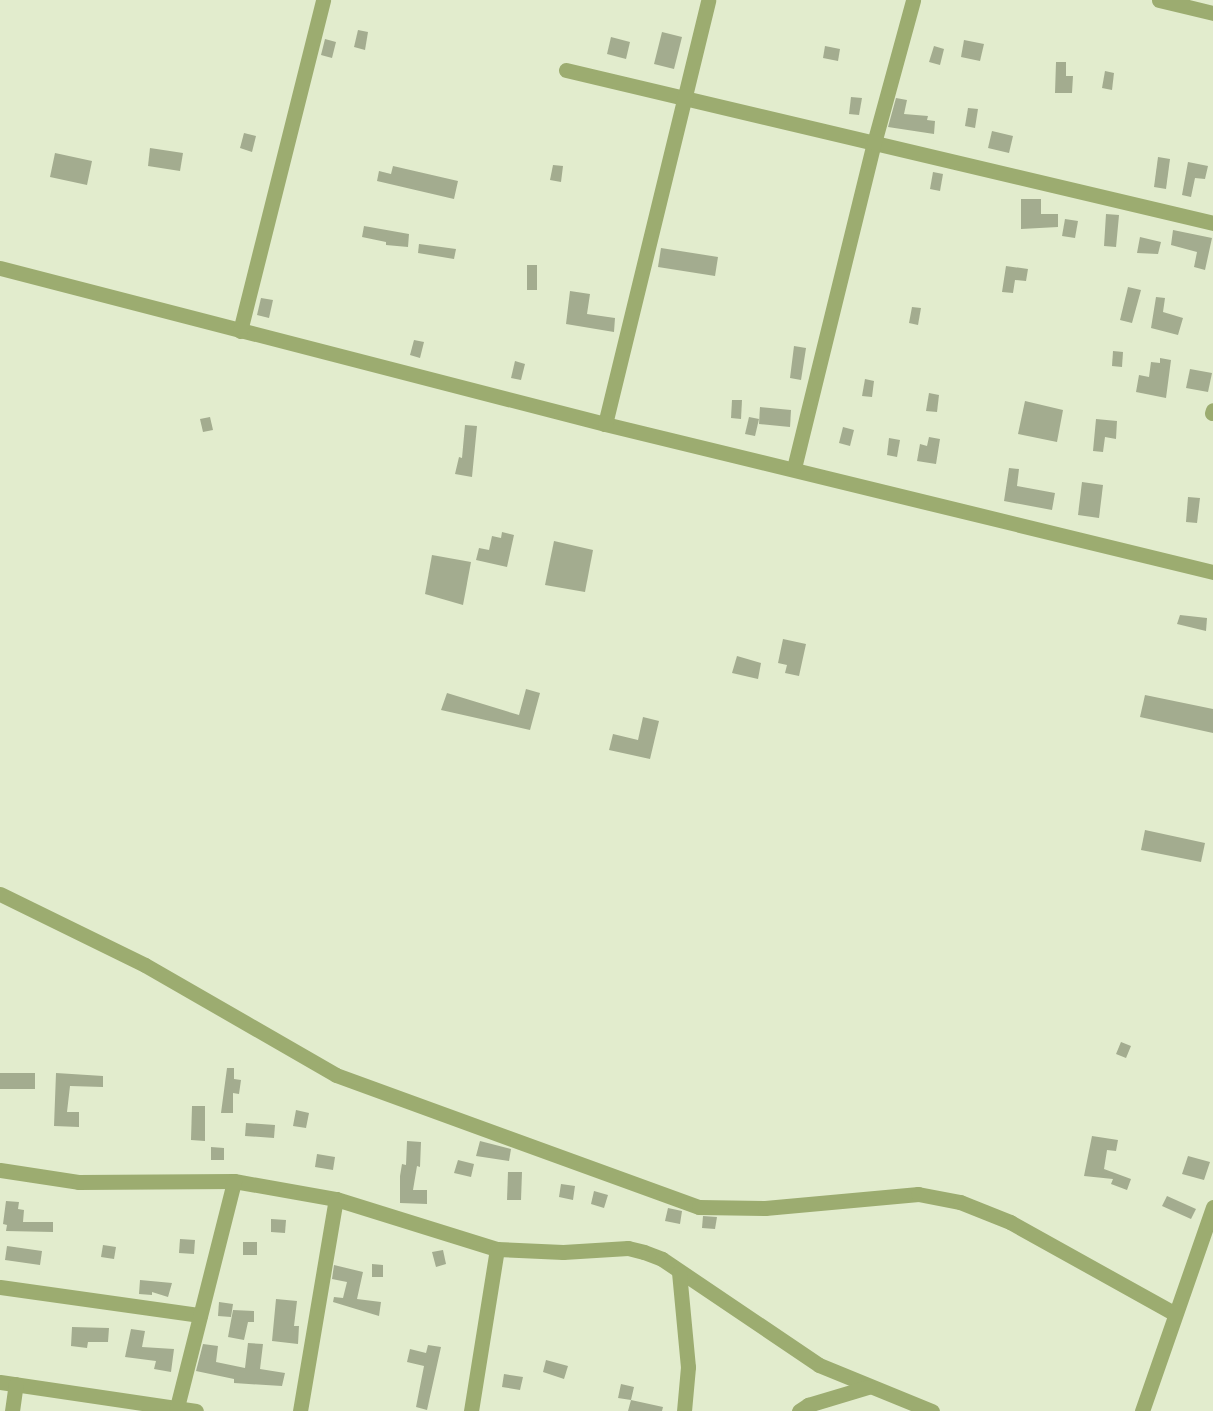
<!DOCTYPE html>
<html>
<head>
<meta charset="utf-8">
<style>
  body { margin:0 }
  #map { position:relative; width:1213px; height:1411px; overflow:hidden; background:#e2eccd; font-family:Poppins,sans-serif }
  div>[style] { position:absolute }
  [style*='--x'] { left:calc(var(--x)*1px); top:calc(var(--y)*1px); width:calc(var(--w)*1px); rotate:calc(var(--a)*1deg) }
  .building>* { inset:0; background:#a3ac8f }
  .minor>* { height:15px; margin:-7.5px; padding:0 7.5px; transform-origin:7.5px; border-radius:7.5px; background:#9cac70 }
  span { translate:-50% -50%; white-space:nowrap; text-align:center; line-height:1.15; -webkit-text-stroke:4px #f0f9da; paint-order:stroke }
</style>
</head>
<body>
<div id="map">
  <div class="building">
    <i style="clip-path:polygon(358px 30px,368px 32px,365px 50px,354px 47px)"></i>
    <i style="clip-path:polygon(662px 32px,682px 37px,674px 69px,654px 64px)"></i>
    <i style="clip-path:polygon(611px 37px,630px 42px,626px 59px,607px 54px)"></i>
    <i style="clip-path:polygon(325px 39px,336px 42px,332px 58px,321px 55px)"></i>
    <i style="clip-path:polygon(964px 40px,984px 44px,980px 61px,961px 57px)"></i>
    <i style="clip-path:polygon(825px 46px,840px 49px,838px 61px,823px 58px)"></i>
    <i style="clip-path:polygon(934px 46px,944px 49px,940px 65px,929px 62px)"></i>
    <i style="clip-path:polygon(1056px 62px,1066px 62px,1066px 76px,1073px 76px,1072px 93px,1055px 93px)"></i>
    <i style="clip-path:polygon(1105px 71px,1114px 73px,1112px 90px,1102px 88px)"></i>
    <i style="clip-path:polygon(851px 97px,862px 98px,859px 115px,849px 114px)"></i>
    <i style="clip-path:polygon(896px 98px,907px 100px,904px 114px,928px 116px,927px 120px,935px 121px,934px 134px,888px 127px)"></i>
    <i style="clip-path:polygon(968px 108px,978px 109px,975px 128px,965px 126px)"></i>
    <i style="clip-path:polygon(992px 131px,1013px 136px,1009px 153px,988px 148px)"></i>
    <i style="clip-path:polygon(244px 133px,256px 136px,252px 152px,240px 148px)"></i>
    <i style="clip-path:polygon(150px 148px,183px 153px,180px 171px,148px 166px)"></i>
    <i style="clip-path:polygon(55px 153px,92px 161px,87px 185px,50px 177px)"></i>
    <i style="clip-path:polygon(1158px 157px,1170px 159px,1166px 189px,1154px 187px)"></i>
    <i style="clip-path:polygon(1188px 162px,1208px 166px,1205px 179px,1195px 178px,1191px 197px,1182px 195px)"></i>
    <i style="clip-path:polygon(553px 165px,563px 166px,561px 182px,550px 180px)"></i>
    <i style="clip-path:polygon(393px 166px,458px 181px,454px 199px,377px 181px,379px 171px,391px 174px)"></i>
    <i style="clip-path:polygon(933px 172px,943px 174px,940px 191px,930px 189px)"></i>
    <i style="clip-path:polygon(1021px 199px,1041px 199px,1041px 214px,1058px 214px,1058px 227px,1021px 229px)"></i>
    <i style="clip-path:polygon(1106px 214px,1119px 215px,1116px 247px,1104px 246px)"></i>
    <i style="clip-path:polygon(1065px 219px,1078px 221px,1075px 238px,1062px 236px)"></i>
    <i style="clip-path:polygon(364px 226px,409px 234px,408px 247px,386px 245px,386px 242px,362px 237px)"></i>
    <i style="clip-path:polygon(1173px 230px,1212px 238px,1205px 270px,1194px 267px,1197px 252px,1171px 245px)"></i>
    <i style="clip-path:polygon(1140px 237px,1161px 242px,1158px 254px,1137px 253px)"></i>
    <i style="clip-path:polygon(419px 244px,456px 249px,454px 259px,418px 253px)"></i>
    <i style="clip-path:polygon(661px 248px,718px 257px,715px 276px,658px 267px)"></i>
    <i style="clip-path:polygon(527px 265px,537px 265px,537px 290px,527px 290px)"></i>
    <i style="clip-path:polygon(1006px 266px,1028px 269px,1026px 281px,1015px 280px,1013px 293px,1002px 292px)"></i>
    <i style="clip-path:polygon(1128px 287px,1141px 290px,1132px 323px,1120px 320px)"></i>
    <i style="clip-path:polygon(570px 291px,590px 294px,587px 314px,615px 318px,614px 332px,566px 324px)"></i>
    <i style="clip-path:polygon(1156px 297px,1165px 298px,1163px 312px,1183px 318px,1178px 335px,1151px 328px)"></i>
    <i style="clip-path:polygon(261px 298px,273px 300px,269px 318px,257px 315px)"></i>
    <i style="clip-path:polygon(912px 307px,921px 308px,918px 325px,909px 323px)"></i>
    <i style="clip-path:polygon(414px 340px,424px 342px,420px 358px,410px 355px)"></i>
    <i style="clip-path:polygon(794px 346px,806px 348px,801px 380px,790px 378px)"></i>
    <i style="clip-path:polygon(1113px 351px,1123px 352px,1122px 367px,1112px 366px)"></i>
    <i style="clip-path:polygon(1160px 358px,1171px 360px,1166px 398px,1136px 392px,1139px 375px,1149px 377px,1151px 362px,1160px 363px)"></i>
    <i style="clip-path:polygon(515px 361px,525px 364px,521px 380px,511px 378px)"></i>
    <i style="clip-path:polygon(1190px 369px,1212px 373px,1208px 392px,1186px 388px)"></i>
    <i style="clip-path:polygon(865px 379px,874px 381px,872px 397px,862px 396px)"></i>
    <i style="clip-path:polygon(929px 393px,939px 395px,937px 412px,926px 411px)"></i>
    <i style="clip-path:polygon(732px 400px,742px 400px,741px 419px,731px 418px)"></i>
    <i style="clip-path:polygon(1025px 401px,1063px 410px,1057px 442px,1018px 434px)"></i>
    <i style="clip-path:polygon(760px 407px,791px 410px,790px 427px,759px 424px)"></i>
    <i style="clip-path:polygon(210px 417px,213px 430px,203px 432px,200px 419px)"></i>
    <i style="clip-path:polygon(749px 417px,759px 419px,755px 436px,745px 434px)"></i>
    <i style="clip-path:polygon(1096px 419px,1117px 421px,1116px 439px,1105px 437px,1103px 452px,1093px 451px)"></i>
    <i style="clip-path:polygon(465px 425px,477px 426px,472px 477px,455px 474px,459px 457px,462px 458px)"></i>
    <i style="clip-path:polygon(843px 427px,854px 430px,850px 446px,839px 443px)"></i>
    <i style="clip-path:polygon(929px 437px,940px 439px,936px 464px,917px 461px,920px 444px,927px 446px)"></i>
    <i style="clip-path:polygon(889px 438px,900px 440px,897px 457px,887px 455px)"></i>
    <i style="clip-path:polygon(1009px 468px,1019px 469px,1017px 486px,1055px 493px,1052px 510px,1004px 501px)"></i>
    <i style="clip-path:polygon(1082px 482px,1103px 485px,1099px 518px,1078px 515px)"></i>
    <i style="clip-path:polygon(1188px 497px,1200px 498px,1197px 523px,1186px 522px)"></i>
    <i style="clip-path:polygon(502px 532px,514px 535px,507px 567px,476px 560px,479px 548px,489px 550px,492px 536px,501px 538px)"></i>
    <i style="clip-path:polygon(554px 541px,593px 550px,585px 592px,545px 585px)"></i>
    <i style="clip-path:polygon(432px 555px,471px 562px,463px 605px,425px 594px)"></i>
    <i style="clip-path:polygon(1180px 615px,1207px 618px,1206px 631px,1177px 624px)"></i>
    <i style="clip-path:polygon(783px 639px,806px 644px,799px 676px,785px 673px,787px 665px,778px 663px)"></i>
    <i style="clip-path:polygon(737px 656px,761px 663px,758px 679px,732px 673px)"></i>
    <i style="clip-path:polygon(526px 689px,540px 693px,530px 730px,441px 710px,447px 693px,519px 715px)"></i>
    <i style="clip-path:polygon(1145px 695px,1213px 709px,1213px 733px,1140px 717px)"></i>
    <i style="clip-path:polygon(643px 717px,659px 721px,650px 759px,609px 750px,613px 734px,638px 740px)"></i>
    <i style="clip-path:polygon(1145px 830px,1205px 843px,1201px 862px,1141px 850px)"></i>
    <i style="clip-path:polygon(1121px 1042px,1131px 1046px,1126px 1058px,1116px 1054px)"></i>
    <i style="clip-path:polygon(227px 1068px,234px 1068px,234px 1079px,241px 1080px,239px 1094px,233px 1093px,233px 1113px,221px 1113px)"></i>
    <i style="clip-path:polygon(0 1073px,35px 1073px,35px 1089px,0 1089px)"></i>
    <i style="clip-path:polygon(56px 1073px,103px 1076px,103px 1087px,70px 1086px,67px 1112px,79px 1112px,79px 1127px,54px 1126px)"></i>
    <i style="clip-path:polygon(192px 1106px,205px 1106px,205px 1141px,191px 1140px)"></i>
    <i style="clip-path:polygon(296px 1110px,309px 1113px,306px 1128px,293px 1126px)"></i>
    <i style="clip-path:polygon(246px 1123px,275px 1125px,274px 1138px,245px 1136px)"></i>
    <i style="clip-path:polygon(1092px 1136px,1118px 1140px,1116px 1151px,1107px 1150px,1104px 1169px,1131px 1179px,1127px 1190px,1111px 1184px,1113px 1179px,1084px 1176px)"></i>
    <i style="clip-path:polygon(407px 1141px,421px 1142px,420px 1167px,417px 1166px,413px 1190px,427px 1190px,427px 1204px,400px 1203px,400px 1176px,402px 1164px,406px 1165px)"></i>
    <i style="clip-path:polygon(480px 1141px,511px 1149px,509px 1161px,476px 1156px)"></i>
    <i style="clip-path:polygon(211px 1147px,224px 1148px,224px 1160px,211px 1160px)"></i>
    <i style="clip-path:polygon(317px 1154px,335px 1157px,333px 1170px,315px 1167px)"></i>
    <i style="clip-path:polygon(1188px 1156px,1210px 1162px,1204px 1180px,1182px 1174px)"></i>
    <i style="clip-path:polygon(458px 1160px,474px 1164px,471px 1177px,454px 1173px)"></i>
    <i style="clip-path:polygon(508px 1172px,522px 1172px,521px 1200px,507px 1200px)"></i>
    <i style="clip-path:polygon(561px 1184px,575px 1186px,573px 1200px,559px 1197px)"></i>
    <i style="clip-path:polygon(594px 1191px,608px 1195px,604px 1208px,591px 1204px)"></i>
    <i style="clip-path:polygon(1167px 1196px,1196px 1209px,1191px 1219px,1162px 1206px)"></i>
    <i style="clip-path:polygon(6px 1201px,19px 1202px,18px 1209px,24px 1210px,23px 1222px,53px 1222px,53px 1232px,6px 1231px,7px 1225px,3px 1224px)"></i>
    <i style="clip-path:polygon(668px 1208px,682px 1211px,680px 1224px,665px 1221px)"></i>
    <i style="clip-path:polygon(703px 1216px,717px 1217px,715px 1229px,702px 1228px)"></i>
    <i style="clip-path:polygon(271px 1219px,286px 1220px,285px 1233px,271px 1232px)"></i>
    <i style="clip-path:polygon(180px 1239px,195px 1240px,194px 1254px,179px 1253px)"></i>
    <i style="clip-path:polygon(243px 1242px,257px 1242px,257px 1255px,243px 1255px)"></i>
    <i style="clip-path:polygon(103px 1245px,116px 1247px,114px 1259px,101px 1257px)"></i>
    <i style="clip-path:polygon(7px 1246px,42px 1251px,40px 1265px,5px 1260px)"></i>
    <i style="clip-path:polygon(443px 1250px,446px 1264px,436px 1267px,432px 1252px)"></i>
    <i style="clip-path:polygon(372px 1264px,383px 1265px,383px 1277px,372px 1277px)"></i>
    <i style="clip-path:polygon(334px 1265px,363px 1272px,357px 1299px,381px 1302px,379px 1316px,333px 1302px,334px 1297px,343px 1298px,347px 1282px,332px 1279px)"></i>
    <i style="clip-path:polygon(140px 1280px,172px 1283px,168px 1297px,152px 1292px,152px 1295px,139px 1294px)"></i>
    <i style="clip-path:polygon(276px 1299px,297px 1301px,294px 1326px,299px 1326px,298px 1344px,272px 1341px)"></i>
    <i style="clip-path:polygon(219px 1302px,233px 1304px,231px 1317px,218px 1316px)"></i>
    <i style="clip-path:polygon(233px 1310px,254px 1311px,254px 1322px,248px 1322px,244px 1340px,228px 1337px)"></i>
    <i style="clip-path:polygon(72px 1327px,109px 1328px,108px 1342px,88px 1342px,87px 1348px,71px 1346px)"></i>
    <i style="clip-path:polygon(131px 1329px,145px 1331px,142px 1347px,174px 1349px,171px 1372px,154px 1369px,156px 1361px,125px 1357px)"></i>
    <i style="clip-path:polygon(248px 1343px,263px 1344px,260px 1369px,285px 1373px,282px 1386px,234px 1383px,234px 1379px,196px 1371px,203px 1344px,218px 1346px,216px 1362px,245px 1368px)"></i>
    <i style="clip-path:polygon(428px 1345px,441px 1347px,427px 1410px,416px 1407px,424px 1366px,407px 1362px,410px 1349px,426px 1353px)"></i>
    <i style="clip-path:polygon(546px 1360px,568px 1366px,564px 1379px,543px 1372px)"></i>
    <i style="clip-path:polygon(504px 1374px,523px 1377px,520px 1390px,502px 1387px)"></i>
    <i style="clip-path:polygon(621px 1384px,634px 1387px,631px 1400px,663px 1407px,662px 1411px,628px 1411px,631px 1400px,618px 1398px)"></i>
  </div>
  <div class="minor">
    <i style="--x:1159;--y:0;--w:56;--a:13.5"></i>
    <i style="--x:566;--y:70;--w:665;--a:13.3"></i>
    <i style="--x:0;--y:268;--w:625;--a:14.46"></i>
    <i style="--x:605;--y:424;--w:626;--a:13.68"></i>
    <i style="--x:240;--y:331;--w:341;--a:-75.9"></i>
    <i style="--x:1212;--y:413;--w:3;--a:-72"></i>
    <i style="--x:605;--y:424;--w:436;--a:-76.3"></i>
    <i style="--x:794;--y:468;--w:335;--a:-76.2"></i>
    <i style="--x:874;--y:143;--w:148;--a:-74.7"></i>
    <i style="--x:0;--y:894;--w:161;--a:26.1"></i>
    <i style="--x:145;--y:965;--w:220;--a:29.9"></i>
    <i style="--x:336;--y:1075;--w:386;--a:20"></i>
    <i style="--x:699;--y:1207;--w:66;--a:0.9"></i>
    <i style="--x:765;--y:1208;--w:154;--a:-5.2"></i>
    <i style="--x:918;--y:1194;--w:43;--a:10.8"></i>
    <i style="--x:960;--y:1202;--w:54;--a:21.8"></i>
    <i style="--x:1010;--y:1222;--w:189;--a:29.1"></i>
    <i style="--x:0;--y:1170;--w:79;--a:8.7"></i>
    <i style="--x:78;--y:1182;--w:156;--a:-0.4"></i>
    <i style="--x:234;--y:1181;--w:104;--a:10"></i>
    <i style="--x:336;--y:1199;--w:169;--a:17.3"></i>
    <i style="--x:497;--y:1249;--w:66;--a:2.6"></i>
    <i style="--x:563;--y:1252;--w:65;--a:-3.5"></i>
    <i style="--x:628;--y:1248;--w:16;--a:14"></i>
    <i style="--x:644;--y:1252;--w:19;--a:21"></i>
    <i style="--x:662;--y:1259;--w:189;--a:34"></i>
    <i style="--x:819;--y:1365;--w:122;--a:22.2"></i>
    <i style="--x:679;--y:1272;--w:95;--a:84.6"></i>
    <i style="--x:688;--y:1367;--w:44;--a:95.2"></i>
    <i style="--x:0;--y:1287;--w:202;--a:8"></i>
    <i style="--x:0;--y:1382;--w:198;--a:8.4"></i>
    <i style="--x:12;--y:1411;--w:27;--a:-82"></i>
    <i style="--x:176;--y:1411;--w:237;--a:-75.8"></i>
    <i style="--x:300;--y:1411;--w:215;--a:-80.4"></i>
    <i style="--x:471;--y:1411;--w:164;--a:-80.9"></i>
    <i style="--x:799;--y:1411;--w:11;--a:-34"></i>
    <i style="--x:808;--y:1405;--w:63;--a:-16.7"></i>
    <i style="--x:1142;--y:1411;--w:216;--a:-70.8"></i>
  </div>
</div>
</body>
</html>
